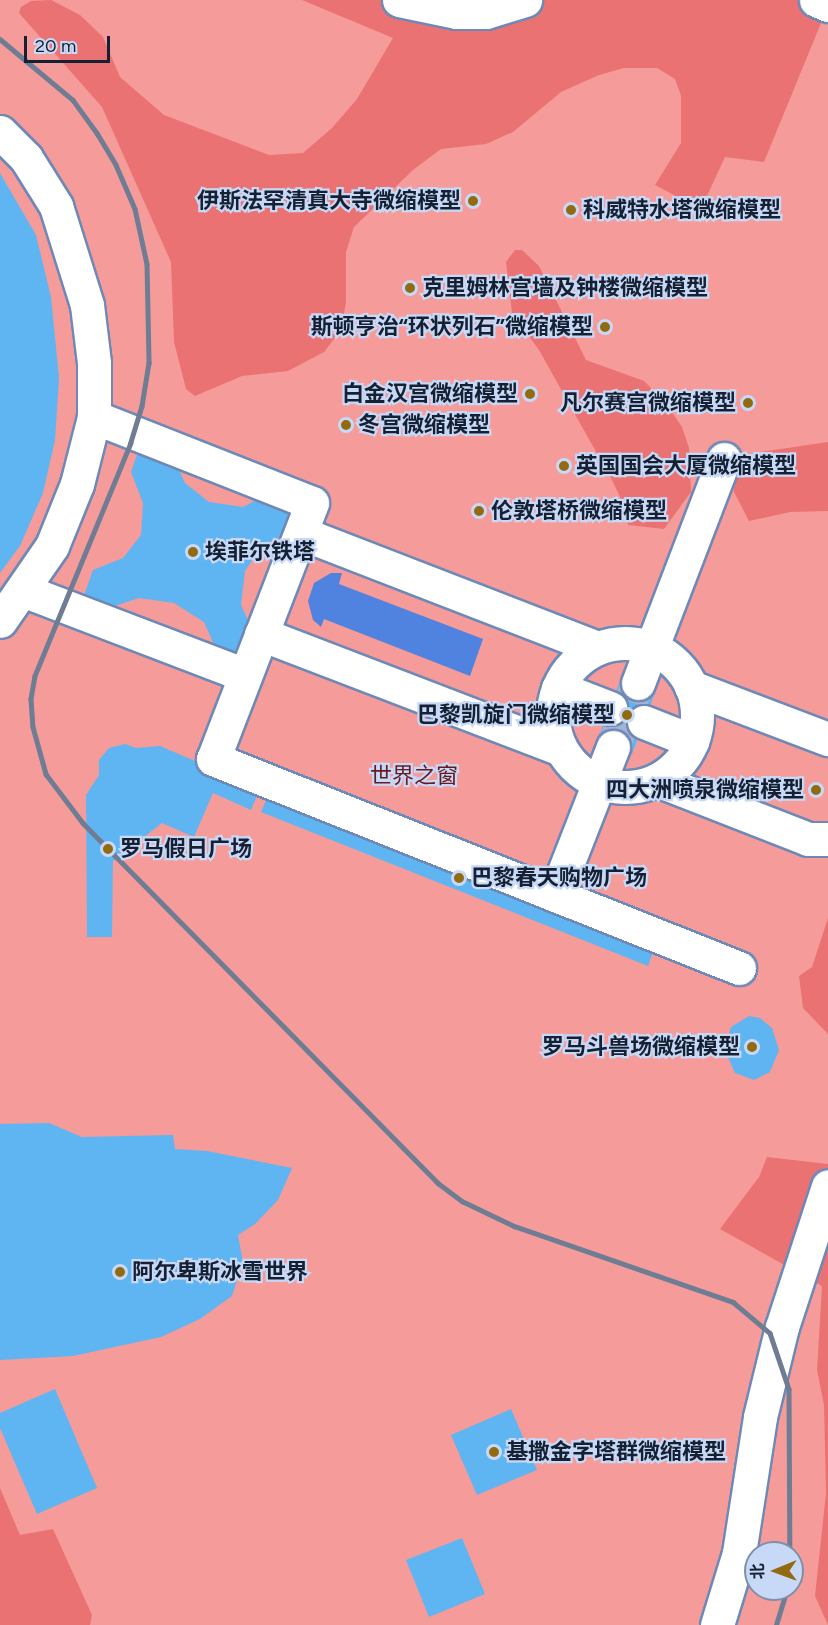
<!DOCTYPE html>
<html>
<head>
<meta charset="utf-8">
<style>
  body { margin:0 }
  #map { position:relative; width:828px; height:1625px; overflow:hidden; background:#c7d9f7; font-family:Figtree,"Noto Sans SC",sans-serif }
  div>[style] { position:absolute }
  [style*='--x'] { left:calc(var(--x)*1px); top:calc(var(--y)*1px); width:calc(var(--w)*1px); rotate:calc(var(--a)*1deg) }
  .green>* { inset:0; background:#f59b99 }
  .forest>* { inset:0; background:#eb7273 }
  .water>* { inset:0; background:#5082df }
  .building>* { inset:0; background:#5fb5f1 }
  .minor-tunnel>* { height:33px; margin-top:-16.5px; transform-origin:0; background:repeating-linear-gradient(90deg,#a3b4d0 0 33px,transparent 0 49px) }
  .roads { filter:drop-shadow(2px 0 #6e88b7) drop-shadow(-2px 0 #6e88b7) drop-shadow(0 2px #6e88b7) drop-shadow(0 -2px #6e88b7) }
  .minor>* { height:33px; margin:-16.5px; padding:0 16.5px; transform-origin:16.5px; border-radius:16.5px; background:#fff }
  .minor>.ring { margin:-16.5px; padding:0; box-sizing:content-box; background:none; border:33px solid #fff; border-radius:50% }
  .rail>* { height:4.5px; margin:-2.25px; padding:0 2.25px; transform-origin:2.25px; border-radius:2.25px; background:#6e7c94 }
  .dots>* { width:16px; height:16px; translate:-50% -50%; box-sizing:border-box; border:3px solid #c7d9f7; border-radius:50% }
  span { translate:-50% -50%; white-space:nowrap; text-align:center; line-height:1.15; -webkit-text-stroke:4.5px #c7d9f7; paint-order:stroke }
  .poi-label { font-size:22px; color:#152032; font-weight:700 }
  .right { translate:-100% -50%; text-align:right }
  .left { translate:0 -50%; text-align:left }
  .park-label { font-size:22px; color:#66191f }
  .north { position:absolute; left:744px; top:1541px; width:60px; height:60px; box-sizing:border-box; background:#c7d9f7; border:2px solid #808fa8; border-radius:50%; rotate:269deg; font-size:16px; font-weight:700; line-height:24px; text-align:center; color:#152032 }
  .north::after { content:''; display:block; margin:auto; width:21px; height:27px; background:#916a11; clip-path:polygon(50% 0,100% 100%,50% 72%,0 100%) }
  .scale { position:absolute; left:24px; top:36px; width:86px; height:27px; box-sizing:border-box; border:3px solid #152032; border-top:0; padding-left:8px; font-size:18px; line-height:21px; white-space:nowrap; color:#152032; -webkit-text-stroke:4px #c7d9f7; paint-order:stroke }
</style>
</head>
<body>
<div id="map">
  <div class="green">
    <i style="clip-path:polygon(evenodd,0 0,828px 0,828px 1625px,0 1625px,0 0,756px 1553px,792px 1553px,792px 1589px,756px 1589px,756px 1553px)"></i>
  </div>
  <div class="forest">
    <i style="clip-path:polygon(51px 0,80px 15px,103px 37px,120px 77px,164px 115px,269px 155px,303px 153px,332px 128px,357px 99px,393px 38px,302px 0,828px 0,828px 6px,764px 162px,725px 157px,701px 209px,655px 185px,681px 143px,681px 96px,675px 79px,657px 68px,624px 68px,599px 75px,561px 92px,513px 132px,486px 144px,441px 149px,413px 170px,354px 227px,346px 252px,346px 302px,341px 330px,324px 352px,288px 371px,242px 376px,195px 396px,186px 389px,174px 342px,171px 262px,102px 107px,19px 13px,21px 7px,31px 1px)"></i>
    <i style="clip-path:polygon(515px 250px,522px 250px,539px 266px,586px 360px,644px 381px,665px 402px,682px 427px,689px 448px,691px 492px,664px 529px,628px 525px,627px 512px,613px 482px,539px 350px,512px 313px,506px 262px)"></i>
    <i style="clip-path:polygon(828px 442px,828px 511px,790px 512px,749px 521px,734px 492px,731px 463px,747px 454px)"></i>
    <i style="clip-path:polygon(828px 918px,828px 1034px,803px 1008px,799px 976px,812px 967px)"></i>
    <i style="clip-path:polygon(767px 1157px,828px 1164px,828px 1625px,815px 1596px,826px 1493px,824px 1405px,817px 1370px,822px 1286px,720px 1229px,759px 1177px)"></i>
    <i style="clip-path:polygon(0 1488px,20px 1535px,53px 1529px,92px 1615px,90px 1625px,0 1625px)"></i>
  </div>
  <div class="water">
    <i style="clip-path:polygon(331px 573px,342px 573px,339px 584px,483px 639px,470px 676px,324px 619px,321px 627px,313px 620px,308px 601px,314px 583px)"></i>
  </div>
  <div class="building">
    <i style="clip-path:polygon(0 173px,36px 235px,51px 297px,59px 378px,55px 440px,43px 493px,20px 546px,0 573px)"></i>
    <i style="clip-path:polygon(141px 443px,172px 454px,185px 483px,209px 502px,243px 507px,272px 492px,300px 503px,289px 532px,262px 546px,245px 571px,241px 605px,253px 631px,242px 658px,216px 649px,204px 622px,174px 603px,139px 598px,109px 608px,83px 598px,93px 570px,123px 558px,141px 535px,143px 503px,131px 472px)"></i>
    <i style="clip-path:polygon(622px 676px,656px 690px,632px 754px,597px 741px)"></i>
    <i style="clip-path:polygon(125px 744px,136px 748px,160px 746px,260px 789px,251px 810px,213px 793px,194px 837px,162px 823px,113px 861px,112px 937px,87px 937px,86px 795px,99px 775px,99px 760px,109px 748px)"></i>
    <i style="clip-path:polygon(270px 791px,656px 944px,648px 966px,261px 812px)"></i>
    <i style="clip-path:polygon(749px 1016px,760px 1018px,772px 1028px,779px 1050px,770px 1072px,754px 1080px,735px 1073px,725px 1051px,731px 1027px)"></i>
    <i style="clip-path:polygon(49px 1123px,82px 1137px,173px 1135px,175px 1149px,207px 1151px,292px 1168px,278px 1200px,255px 1224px,238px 1235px,243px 1262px,232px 1296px,200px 1319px,161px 1337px,73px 1356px,0 1360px,0 1124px)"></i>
    <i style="clip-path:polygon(55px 1389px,97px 1488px,37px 1514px,0 1428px,0 1413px)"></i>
    <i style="clip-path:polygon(511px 1409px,537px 1470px,477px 1495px,451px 1435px)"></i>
    <i style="clip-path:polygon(462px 1538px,485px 1594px,429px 1617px,406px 1560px)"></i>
  </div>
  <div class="minor-tunnel">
    <i style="--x:613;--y:747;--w:69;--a:-68.7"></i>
  </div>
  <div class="roads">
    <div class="minor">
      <i style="--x:399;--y:0;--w:58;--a:11.9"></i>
      <i style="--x:456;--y:12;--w:30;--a:0"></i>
      <i style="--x:486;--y:12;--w:41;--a:-17.1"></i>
      <i style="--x:816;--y:0;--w:13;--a:23"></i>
      <i style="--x:0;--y:132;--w:37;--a:45"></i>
      <i style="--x:26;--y:158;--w:57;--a:58"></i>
      <i style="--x:56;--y:206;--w:104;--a:72.6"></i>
      <i style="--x:87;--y:305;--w:58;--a:83.1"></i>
      <i style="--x:94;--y:363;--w:54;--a:90"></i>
      <i style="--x:94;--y:417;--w:69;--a:104.2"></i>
      <i style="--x:77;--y:484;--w:67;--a:112"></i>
      <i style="--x:52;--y:546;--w:91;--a:124.7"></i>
      <i style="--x:94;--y:417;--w:234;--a:21.5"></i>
      <i style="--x:312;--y:503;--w:274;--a:111.1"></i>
      <i style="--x:213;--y:759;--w:566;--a:21.67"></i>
      <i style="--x:301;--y:533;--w:318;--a:21.2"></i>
      <i style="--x:25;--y:591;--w:235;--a:20.9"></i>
      <i style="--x:261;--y:634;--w:320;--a:21"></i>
      <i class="ring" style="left:553px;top:643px;width:111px;height:111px"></i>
      <i style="--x:638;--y:683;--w:240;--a:-69"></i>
      <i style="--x:691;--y:687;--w:147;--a:20.8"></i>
      <i style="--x:558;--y:688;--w:56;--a:21"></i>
      <i style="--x:644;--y:722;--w:52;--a:21.6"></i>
      <i style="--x:657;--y:780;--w:162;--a:21.3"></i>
      <i style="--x:808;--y:839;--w:20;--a:0"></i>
      <i style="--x:555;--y:895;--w:159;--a:-68.6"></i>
      <i style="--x:717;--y:1625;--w:75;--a:-73"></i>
      <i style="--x:739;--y:1553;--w:138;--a:-81.2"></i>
      <i style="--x:760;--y:1417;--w:93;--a:-76.3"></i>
      <i style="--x:782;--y:1327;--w:148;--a:-71.9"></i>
    </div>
  </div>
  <div class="rail">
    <i style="--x:0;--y:39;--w:95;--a:39.9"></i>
    <i style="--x:73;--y:100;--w:41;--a:54"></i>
    <i style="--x:97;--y:133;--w:37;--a:59"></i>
    <i style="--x:116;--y:165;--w:48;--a:66.6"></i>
    <i style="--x:135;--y:209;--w:56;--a:77.7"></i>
    <i style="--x:147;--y:264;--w:99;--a:88.8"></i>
    <i style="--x:149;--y:363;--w:44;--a:99.2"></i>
    <i style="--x:142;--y:406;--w:39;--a:107"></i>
    <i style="--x:131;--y:443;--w:252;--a:112.4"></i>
    <i style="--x:35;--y:676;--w:23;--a:100"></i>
    <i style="--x:31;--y:699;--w:28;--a:86"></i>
    <i style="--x:33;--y:727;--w:49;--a:74.5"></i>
    <i style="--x:46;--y:774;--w:61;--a:52.9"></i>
    <i style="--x:83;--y:823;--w:506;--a:45.4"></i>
    <i style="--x:438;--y:1183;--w:30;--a:37"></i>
    <i style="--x:462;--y:1201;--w:58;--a:25.7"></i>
    <i style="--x:514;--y:1226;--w:232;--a:19.1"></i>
    <i style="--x:733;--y:1302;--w:48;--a:40"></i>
    <i style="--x:770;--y:1333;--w:59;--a:71.3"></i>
    <i style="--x:789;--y:1389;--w:164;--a:89.7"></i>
    <i style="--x:776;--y:1625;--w:38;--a:-73"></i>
  </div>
  <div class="dots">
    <i style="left:473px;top:201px;background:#916a11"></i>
    <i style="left:571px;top:210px;background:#916a11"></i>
    <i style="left:410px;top:288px;background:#916a11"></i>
    <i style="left:605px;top:327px;background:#916a11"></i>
    <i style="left:530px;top:394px;background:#916a11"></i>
    <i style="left:748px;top:403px;background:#916a11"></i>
    <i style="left:346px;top:425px;background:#916a11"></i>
    <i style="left:564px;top:466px;background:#916a11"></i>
    <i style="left:479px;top:511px;background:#916a11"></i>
    <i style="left:193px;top:552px;background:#916a11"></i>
    <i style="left:627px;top:715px;background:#916a11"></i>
    <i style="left:816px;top:790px;background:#916a11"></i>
    <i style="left:108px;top:849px;background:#916a11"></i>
    <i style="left:459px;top:878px;background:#916a11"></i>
    <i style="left:752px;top:1047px;background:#916a11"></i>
    <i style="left:120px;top:1272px;background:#916a11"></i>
    <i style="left:494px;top:1452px;background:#916a11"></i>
  </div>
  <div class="poi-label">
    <span class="right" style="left:461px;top:201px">伊斯法罕清真大寺微缩模型</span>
    <span class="left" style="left:583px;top:210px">科威特水塔微缩模型</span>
    <span class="left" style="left:422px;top:288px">克里姆林宫墙及钟楼微缩模型</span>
    <span class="right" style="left:593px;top:327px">斯顿亨治“环状列石”微缩模型</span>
    <span class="right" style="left:518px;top:394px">白金汉宫微缩模型</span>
    <span class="right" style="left:736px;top:403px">凡尔赛宫微缩模型</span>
    <span class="left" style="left:358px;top:425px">冬宫微缩模型</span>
    <span class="left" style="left:576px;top:466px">英国国会大厦微缩模型</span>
    <span class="left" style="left:491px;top:511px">伦敦塔桥微缩模型</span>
    <span class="left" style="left:205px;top:552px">埃菲尔铁塔</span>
    <span class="right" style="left:615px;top:715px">巴黎凯旋门微缩模型</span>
    <span class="right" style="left:804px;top:790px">四大洲喷泉微缩模型</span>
    <span class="left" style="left:120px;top:849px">罗马假日广场</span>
    <span class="left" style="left:471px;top:878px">巴黎春天购物广场</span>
    <span class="right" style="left:740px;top:1047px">罗马斗兽场微缩模型</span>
    <span class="left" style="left:132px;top:1272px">阿尔卑斯冰雪世界</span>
    <span class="left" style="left:506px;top:1452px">基撒金字塔群微缩模型</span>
  </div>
  <div class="park-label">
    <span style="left:414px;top:776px">世界之窗</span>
  </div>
  <div class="north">北</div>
  <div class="scale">20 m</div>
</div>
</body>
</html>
